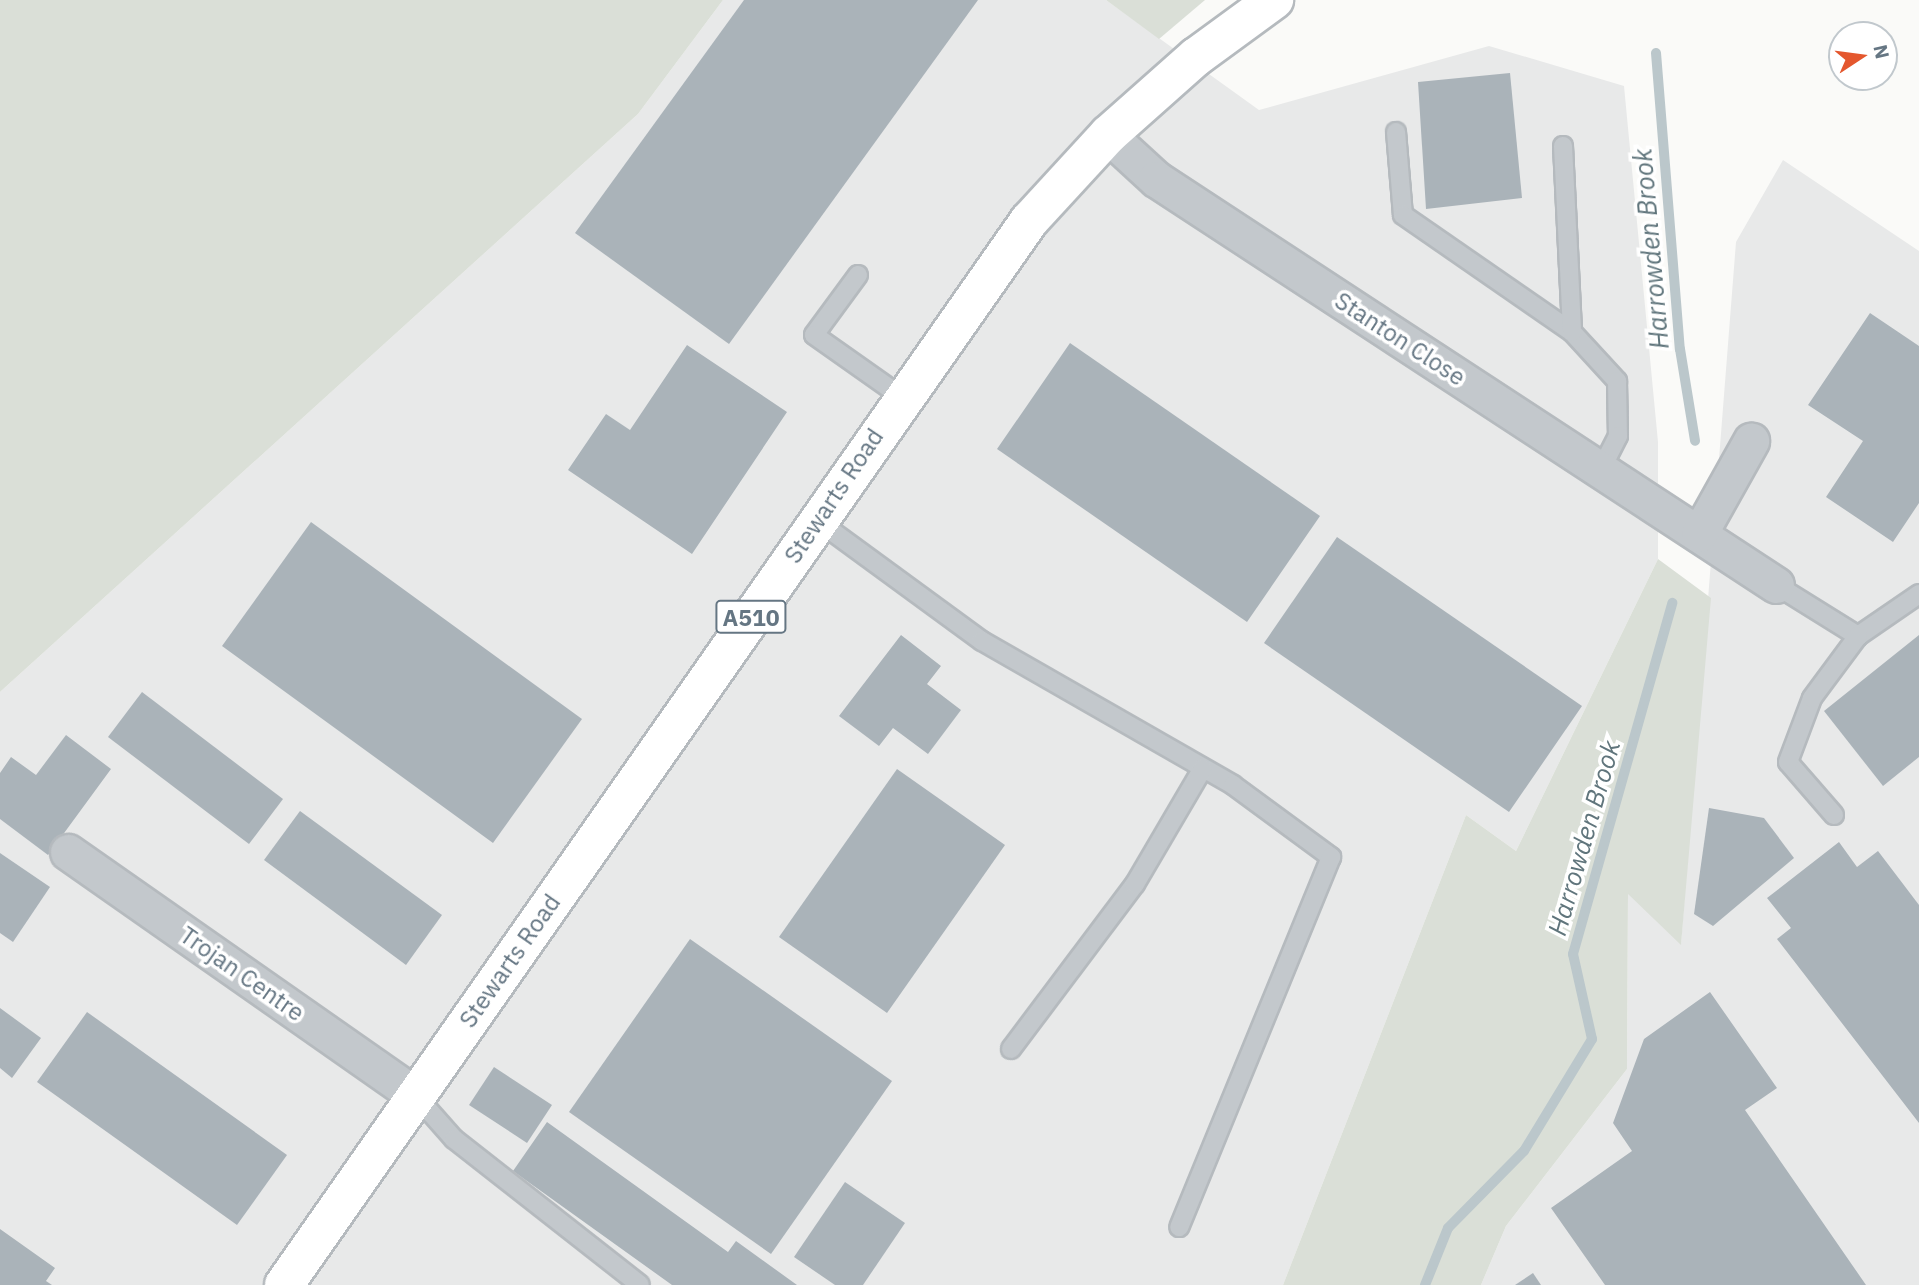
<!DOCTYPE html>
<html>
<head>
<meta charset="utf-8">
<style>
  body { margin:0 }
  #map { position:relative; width:1919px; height:1285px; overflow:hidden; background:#fafaf8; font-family:"IBM Plex Sans",sans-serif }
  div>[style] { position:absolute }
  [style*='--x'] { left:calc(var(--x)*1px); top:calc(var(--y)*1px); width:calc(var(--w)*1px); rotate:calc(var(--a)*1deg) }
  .built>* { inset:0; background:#e8e9e9 }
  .green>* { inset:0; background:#dadfd7 }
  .stream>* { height:10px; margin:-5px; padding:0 5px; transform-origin:5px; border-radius:5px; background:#bbc7cb }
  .building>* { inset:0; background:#aab3b9 }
  .roads { filter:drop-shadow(2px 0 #b5babe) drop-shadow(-2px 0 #b5babe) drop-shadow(0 2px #b5babe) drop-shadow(0 -2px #b5babe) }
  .lane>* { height:18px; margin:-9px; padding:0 9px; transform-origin:9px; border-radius:9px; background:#c3c8cc }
  .street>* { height:35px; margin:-17.5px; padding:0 17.5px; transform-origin:17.5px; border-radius:17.5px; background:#c3c8cc }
  .primary>* { height:38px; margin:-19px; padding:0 19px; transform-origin:19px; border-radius:19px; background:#fff }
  span { translate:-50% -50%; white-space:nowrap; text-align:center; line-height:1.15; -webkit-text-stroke:7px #fff; paint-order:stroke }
  .shield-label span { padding:2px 5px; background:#fff; border:2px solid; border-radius:5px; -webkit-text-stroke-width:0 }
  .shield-label { font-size:23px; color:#657683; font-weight:700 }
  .street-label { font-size:24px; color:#657683 }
  .water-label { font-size:26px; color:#60757c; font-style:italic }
  .north { position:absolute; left:1828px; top:21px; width:70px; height:70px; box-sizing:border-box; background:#fff; border:2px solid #c1c8cd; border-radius:50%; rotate:77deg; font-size:19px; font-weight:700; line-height:28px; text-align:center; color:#657683 }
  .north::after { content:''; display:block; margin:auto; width:24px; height:32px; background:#e4572e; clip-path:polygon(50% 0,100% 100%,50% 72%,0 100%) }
</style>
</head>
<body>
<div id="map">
  <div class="built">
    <i style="clip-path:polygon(723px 0,1106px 0,1259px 110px,1489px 46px,1624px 86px,1658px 442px,1658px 559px,1516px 851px,1466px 815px,1283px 1285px,0 1285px,0 692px,638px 114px)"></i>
    <i style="clip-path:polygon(1783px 160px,1919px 251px,1919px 1285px,1481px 1285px,1506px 1226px,1627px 1069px,1628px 893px,1681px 944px,1736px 242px)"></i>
  </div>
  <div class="green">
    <i style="clip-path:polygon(0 0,723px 0,638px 114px,0 692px)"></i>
    <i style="clip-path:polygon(1106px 0,1205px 0,1159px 39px)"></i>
    <i style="clip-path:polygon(1658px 559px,1711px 598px,1681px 945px,1628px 894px,1627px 1069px,1506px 1226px,1481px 1285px,1283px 1285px,1466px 815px,1516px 851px)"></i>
  </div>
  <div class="stream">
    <i style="--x:1656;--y:53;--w:297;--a:85.4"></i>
    <i style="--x:1680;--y:349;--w:93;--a:80.7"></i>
    <i style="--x:1425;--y:1285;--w:61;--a:-68"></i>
    <i style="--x:1448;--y:1228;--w:108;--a:-45.4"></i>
    <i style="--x:1524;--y:1151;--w:131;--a:-58.7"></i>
    <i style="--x:1592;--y:1039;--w:87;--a:-102.6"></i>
    <i style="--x:1573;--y:954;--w:365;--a:-74.2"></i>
  </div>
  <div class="building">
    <i style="clip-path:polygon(744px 0,978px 0,729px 344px,575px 233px)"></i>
    <i style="clip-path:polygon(1510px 73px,1522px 198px,1426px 209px,1418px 82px)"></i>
    <i style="clip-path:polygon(1870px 313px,1919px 346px,1919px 503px,1893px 542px,1826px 497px,1863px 441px,1808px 405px)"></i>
    <i style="clip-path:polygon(1070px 343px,1320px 516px,1247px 622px,997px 449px)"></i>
    <i style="clip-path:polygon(687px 345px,787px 412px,692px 554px,568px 470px,606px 414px,630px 430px)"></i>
    <i style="clip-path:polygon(311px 522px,582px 719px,493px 843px,222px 646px)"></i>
    <i style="clip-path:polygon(1337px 537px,1582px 706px,1509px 812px,1264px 643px)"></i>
    <i style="clip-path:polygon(901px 635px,941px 666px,927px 684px,961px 710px,928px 754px,893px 728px,879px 746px,839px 716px)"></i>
    <i style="clip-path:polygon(1919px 635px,1919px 757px,1883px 786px,1824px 711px)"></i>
    <i style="clip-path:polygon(142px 692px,283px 799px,249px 844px,108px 737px)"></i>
    <i style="clip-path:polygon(66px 735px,111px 769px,48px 855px,0 819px,0 773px,11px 757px,36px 775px)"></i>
    <i style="clip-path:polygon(897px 769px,1005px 845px,887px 1013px,779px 937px)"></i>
    <i style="clip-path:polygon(1709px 808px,1764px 818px,1794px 858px,1713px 926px,1694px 914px)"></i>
    <i style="clip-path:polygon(300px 811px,442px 915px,406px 965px,264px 860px)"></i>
    <i style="clip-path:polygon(1839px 842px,1857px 867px,1878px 851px,1919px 905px,1919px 1123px,1777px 939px,1791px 928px,1767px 898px)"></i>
    <i style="clip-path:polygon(0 853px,50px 887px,13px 942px,0 933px)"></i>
    <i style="clip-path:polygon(690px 939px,892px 1081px,771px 1254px,569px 1112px)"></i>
    <i style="clip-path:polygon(1710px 992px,1777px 1088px,1745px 1110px,1866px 1285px,1605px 1285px,1551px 1208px,1632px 1151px,1613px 1123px,1644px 1039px)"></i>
    <i style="clip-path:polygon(0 1008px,41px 1038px,12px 1078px,0 1068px)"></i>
    <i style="clip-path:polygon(87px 1012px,287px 1155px,237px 1225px,37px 1082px)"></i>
    <i style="clip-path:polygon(494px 1067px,552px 1105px,527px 1143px,469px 1105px)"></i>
    <i style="clip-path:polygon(547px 1122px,728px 1252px,736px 1241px,797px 1285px,672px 1285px,513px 1171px)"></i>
    <i style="clip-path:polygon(845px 1182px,905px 1223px,863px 1285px,835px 1285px,794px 1257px)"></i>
    <i style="clip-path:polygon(0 1229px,55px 1268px,46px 1281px,52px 1285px,0 1285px)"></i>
    <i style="clip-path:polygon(1533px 1273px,1541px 1285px,1515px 1285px)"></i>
  </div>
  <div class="roads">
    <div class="lane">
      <i style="--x:1396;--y:132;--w:83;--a:85.2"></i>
      <i style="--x:1403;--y:215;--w:206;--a:34.7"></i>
      <i style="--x:1572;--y:332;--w:67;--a:47.4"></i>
      <i style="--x:1617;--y:381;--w:55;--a:89"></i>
      <i style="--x:1618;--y:436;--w:38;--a:117"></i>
      <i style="--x:1563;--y:146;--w:186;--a:87.2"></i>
      <i style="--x:858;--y:275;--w:74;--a:126.3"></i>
      <i style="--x:814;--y:335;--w:108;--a:35.2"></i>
      <i style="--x:818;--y:521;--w:203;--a:36.2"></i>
      <i style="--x:982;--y:641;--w:289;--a:29.8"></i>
      <i style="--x:1233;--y:785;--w:122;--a:36.3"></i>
      <i style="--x:1331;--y:857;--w:400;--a:112.3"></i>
      <i style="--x:1776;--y:585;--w:97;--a:31.9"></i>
      <i style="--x:1858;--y:636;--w:74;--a:-34.5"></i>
      <i style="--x:1834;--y:815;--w:70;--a:-131"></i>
      <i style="--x:1788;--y:762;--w:68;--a:-69.4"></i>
      <i style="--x:1812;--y:698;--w:77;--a:-53.4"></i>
      <i style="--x:1011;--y:1049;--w:206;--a:-53.1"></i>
      <i style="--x:1135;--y:884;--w:134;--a:-59.6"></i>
      <i style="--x:416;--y:1096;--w:57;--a:48.5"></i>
      <i style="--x:454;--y:1139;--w:236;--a:38.1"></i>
    </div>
    <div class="street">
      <i style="--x:1108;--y:135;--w:65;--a:42.5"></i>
      <i style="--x:1156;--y:179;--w:741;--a:33.22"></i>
      <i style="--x:1699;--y:534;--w:107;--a:-60.8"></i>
      <i style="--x:68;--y:852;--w:425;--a:35"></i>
    </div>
    <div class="primary">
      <i style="--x:284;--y:1285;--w:1299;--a:-55"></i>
      <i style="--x:1029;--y:221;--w:117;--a:-47.4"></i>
      <i style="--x:1108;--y:135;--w:118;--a:-41.6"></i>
      <i style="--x:1196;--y:57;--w:97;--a:-36.2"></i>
    </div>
  </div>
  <div class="shield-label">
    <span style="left:751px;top:617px">A510</span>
  </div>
  <div class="street-label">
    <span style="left:1400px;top:339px;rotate:33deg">Stanton Close</span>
    <span style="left:834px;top:496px;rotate:-56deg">Stewarts Road</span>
    <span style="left:510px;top:961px;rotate:-55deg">Stewarts Road</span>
    <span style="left:242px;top:974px;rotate:35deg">Trojan Centre</span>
  </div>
  <div class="water-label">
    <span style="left:1651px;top:249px;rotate:-95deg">Harrowden Brook</span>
    <span style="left:1584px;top:838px;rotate:-74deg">Harrowden Brook</span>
  </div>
  <div class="north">N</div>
</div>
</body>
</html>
